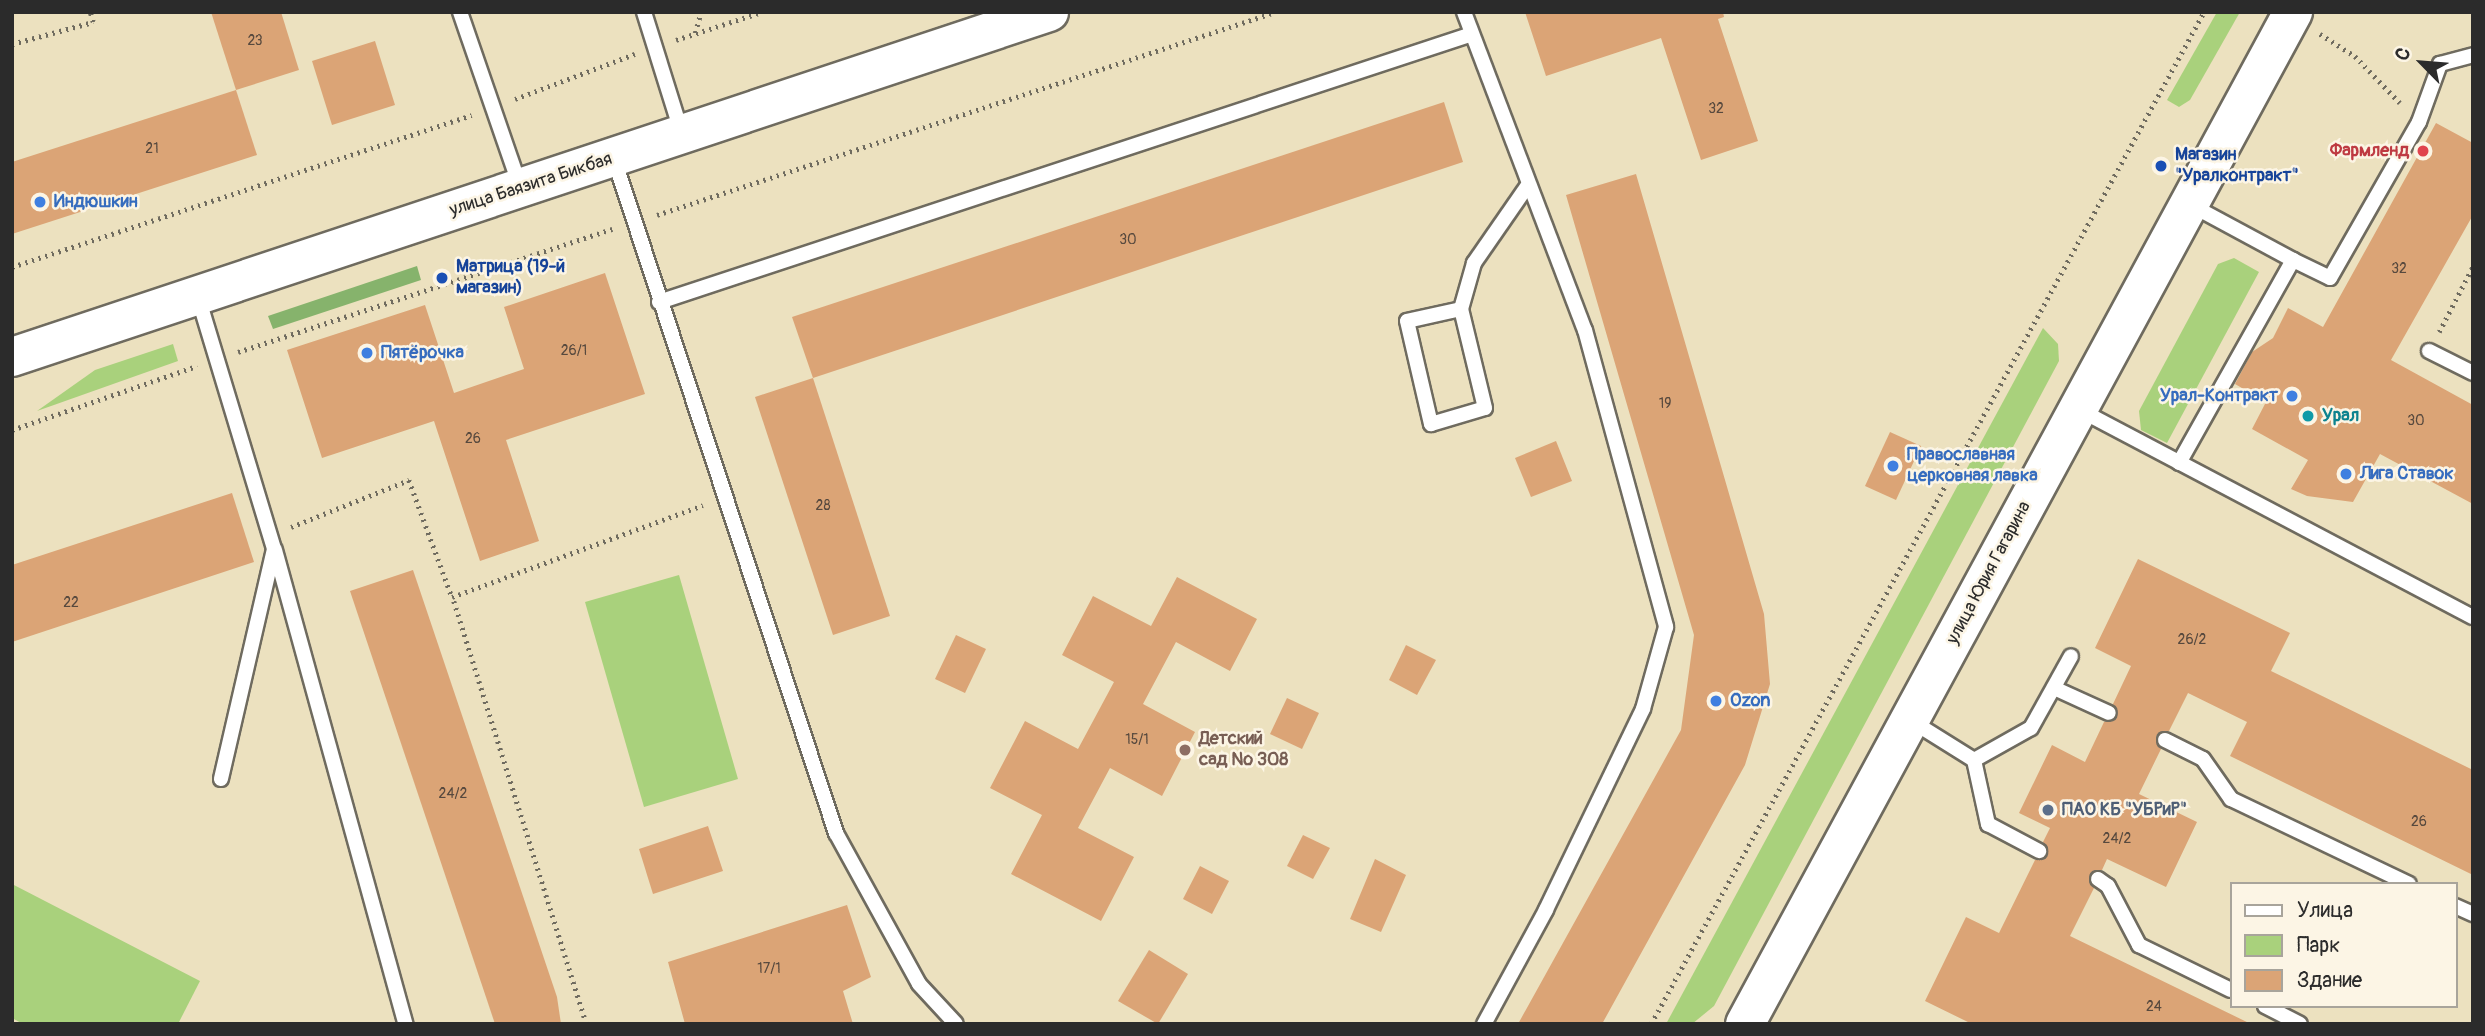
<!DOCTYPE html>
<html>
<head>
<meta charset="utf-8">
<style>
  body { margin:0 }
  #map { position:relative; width:2485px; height:1036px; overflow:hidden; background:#ece1bf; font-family:Pangolin,sans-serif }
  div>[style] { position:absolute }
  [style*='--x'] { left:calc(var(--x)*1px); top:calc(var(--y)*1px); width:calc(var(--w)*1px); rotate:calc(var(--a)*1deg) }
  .green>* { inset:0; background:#a9d17c }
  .forest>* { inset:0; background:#86b36c }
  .building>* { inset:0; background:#dba476 }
  .path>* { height:4.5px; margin-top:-2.25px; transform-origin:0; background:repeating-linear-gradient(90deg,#6f6b5f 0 2px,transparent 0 7px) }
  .roads { filter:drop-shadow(2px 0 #6f6b5f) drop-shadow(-2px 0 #6f6b5f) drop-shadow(0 2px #6f6b5f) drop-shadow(0 -2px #6f6b5f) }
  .lane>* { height:14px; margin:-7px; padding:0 7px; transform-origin:7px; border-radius:7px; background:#fff }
  .secondary>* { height:38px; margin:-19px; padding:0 19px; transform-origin:19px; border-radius:19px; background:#fff }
  .dots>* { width:19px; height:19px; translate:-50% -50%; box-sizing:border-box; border:4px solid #fcf5e5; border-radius:50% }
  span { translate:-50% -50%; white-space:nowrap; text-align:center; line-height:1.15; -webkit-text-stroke:5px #fcf5e5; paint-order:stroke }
  .number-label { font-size:14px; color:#57493e }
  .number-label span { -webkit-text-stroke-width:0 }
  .health-label { font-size:18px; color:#be3a42; font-weight:700 }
  .right { translate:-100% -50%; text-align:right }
  .transit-label { font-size:18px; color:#164399; font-weight:700 }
  .left { translate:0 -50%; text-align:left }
  .street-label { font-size:18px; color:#2b2b2b }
  .shop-label { font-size:18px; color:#366cbe; font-weight:700 }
  .culture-label { font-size:18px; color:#0d838f; font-weight:700 }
  .education-label { font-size:18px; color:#785e54; font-weight:700 }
  .service-label { font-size:18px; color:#4e5e75; font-weight:700 }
  .frame { position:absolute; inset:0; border:14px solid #2b2b2b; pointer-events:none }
  .legend { position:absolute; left:2230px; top:882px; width:228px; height:126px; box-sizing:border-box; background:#fcf5e5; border:2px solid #a8a49b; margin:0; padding:9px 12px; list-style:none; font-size:21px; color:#2b2b2b }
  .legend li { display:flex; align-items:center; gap:14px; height:35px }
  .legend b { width:35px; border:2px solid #a8a49b }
  .north { position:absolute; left:2387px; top:28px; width:70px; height:70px; -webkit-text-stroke:5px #fcf5e5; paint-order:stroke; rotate:295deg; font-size:19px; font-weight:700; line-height:28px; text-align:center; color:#2b2b2b }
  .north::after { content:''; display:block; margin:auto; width:24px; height:32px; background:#2b2b2b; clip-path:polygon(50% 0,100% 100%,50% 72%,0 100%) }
</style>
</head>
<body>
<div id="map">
  <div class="green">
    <i style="clip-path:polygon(2217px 12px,2240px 12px,2190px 100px,2179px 107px,2167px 100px)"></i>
    <i style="clip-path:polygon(2234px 258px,2259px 272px,2167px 443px,2141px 430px,2139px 411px,2218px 264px)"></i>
    <i style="clip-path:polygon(2043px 328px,2058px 344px,2059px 361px,1714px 1006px,1692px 1024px,1666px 1024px)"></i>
    <i style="clip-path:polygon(173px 344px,178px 361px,37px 411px,95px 370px)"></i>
    <i style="clip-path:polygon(679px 575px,738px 779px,644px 807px,585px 602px)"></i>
    <i style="clip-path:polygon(12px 884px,200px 981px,178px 1024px,23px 1024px,12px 1018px)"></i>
  </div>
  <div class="forest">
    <i style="clip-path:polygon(417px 266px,421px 280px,273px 329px,268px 316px)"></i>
  </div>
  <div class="building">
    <i style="clip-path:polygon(211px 12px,281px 12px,299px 70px,236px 90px)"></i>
    <i style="clip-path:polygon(1525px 12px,1723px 12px,1724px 17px,1718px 19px,1758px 141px,1701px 160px,1661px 38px,1546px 76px)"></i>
    <i style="clip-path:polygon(375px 41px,395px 105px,332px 125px,312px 61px)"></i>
    <i style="clip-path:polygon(236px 90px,257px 155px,12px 234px,12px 162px)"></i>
    <i style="clip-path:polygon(1444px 102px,1463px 162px,813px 378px,792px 317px)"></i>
    <i style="clip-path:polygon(2436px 123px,2473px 143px,2473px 215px,2391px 360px,2473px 405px,2473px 504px,2380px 454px,2353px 502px,2307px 496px,2291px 489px,2308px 460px,2252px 429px,2266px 402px,2235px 384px,2252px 352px,2273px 338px,2288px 308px,2323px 327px)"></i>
    <i style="clip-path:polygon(1636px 174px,1764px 614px,1770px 684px,1745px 765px,1602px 1024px,1518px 1024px,1681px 730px,1694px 635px,1566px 195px)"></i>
    <i style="clip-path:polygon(605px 273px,645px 394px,506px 440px,539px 541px,480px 561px,434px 421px,322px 458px,287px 350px,425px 305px,454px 393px,524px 369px,504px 307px)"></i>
    <i style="clip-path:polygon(813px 378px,890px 616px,833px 635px,755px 397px)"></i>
    <i style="clip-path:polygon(1890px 432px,1921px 446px,1896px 500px,1865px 486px)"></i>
    <i style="clip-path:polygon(1556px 441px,1572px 481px,1531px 497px,1515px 458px)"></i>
    <i style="clip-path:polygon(232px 493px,254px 562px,12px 642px,12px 565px)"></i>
    <i style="clip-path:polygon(2138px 559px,2290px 633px,2271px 671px,2473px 770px,2473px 875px,2230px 756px,2247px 722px,2188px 693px,2169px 731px,2156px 736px,2161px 749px,2139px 794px,2197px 822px,2166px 887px,2107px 859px,2102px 870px,2091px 873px,2094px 888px,2070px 936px,2251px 1024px,1972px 1024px,1925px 1001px,1966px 917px,1999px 933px,2035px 860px,2048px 855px,2043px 842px,2050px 828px,2019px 813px,2052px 745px,2085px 762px,2104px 722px,2117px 718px,2113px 704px,2131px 666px,2095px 648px)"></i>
    <i style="clip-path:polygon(413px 570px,557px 997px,561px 1024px,495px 1024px,350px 591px)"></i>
    <i style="clip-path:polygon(1177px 577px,1257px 619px,1230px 671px,1176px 642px,1143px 704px,1195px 732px,1162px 796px,1110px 768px,1078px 828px,1134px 857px,1101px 921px,1011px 874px,1042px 815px,990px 788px,1025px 721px,1078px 749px,1114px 682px,1062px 655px,1093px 596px,1151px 626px)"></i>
    <i style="clip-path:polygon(956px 635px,986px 649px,965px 693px,935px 679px)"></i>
    <i style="clip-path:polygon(1406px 645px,1436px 660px,1417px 695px,1389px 680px)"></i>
    <i style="clip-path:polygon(1287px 698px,1319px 713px,1302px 749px,1270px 734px)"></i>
    <i style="clip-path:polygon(708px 826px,723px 871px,653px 894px,639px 849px)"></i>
    <i style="clip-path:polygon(1303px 835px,1330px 848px,1313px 879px,1287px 866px)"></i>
    <i style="clip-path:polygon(1375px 859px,1406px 875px,1381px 932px,1350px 919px)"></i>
    <i style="clip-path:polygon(1200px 866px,1229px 881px,1212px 914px,1183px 899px)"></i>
    <i style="clip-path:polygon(847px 905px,871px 977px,843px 991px,853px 1024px,685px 1024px,668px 962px)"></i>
    <i style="clip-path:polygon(1149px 950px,1188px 974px,1158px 1024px,1118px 1001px)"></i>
  </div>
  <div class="path">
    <i style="--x:695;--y:33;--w:22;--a:-74"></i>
    <i style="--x:2320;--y:34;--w:41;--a:32.2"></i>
    <i style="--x:2355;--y:56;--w:65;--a:46.2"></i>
    <i style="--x:676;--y:40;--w:90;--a:-18"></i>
    <i style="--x:12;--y:44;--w:84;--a:-15.2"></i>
    <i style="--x:93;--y:22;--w:10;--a:-107"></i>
    <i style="--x:515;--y:99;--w:128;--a:-20.6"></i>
    <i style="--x:657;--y:215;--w:650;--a:-18.18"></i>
    <i style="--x:12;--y:267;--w:484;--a:-18.3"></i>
    <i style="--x:2439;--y:332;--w:74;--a:-62.7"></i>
    <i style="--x:238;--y:352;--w:394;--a:-18.2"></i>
    <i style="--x:12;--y:430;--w:196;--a:-19.1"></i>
    <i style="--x:291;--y:527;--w:127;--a:-21.7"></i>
    <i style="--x:409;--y:480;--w:125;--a:69.8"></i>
    <i style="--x:586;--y:1024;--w:448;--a:-107.4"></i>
    <i style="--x:452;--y:597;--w:267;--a:-20.1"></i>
    <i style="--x:1651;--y:1024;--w:1153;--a:-61.35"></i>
  </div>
  <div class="roads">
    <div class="lane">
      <i style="--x:460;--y:12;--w:184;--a:71"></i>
      <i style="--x:644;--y:12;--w:128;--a:72.7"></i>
      <i style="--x:1464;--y:12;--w:340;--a:69.2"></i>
      <i style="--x:1585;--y:330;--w:308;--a:74.7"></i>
      <i style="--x:1666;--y:627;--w:85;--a:105.7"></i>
      <i style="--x:1643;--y:709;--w:223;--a:115.8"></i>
      <i style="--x:1546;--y:910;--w:130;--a:118.5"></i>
      <i style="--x:614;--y:159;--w:710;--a:71.77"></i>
      <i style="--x:836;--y:833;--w:172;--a:61.2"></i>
      <i style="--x:919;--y:984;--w:54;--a:47.2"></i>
      <i style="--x:2189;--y:204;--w:118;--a:28.3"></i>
      <i style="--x:198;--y:297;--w:263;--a:73.2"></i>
      <i style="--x:274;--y:549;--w:236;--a:103"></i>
      <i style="--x:659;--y:302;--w:853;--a:-18.24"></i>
      <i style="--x:1461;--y:309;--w:55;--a:167.5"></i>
      <i style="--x:1407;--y:321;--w:106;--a:76.9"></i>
      <i style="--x:1431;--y:424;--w:56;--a:-16.5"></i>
      <i style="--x:1485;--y:408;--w:102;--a:-103.6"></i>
      <i style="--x:1461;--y:309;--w:48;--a:-74.2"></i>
      <i style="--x:1474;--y:263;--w:95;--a:-55.3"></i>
      <i style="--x:2429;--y:351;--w:49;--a:26.6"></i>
      <i style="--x:2078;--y:409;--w:446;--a:27.8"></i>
      <i style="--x:2179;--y:463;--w:233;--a:-60.7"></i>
      <i style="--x:2293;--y:260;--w:41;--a:25.9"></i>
      <i style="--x:2330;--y:278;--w:180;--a:-60.3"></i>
      <i style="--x:2419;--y:122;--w:62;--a:-70.1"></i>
      <i style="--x:2440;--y:64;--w:34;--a:-15"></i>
      <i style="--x:275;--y:550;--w:492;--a:74.6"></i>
      <i style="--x:2054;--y:688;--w:60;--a:24.4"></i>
      <i style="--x:1910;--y:720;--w:75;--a:32"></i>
      <i style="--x:1974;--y:760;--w:66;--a:77.7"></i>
      <i style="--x:1988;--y:824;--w:58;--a:27.9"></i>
      <i style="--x:2165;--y:740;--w:42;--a:26.6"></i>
      <i style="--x:2203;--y:759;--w:49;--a:55"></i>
      <i style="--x:2231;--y:799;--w:197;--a:25.5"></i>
      <i style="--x:1974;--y:760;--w:65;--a:-29.3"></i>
      <i style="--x:2031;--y:728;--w:82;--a:-60.9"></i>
      <i style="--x:2098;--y:879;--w:12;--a:35"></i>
      <i style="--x:2108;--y:886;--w:67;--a:62.3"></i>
      <i style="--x:2139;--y:945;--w:102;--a:26.1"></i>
      <i style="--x:2455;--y:906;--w:20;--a:24"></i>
      <i style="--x:2265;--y:1006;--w:39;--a:27"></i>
    </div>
    <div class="secondary">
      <i style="--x:12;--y:357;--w:1093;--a:-18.4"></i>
      <i style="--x:1745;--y:1024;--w:1151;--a:-61.56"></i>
    </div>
  </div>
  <div class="dots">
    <i style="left:2423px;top:151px;background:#e0444e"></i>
    <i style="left:2161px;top:166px;background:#1a4fb4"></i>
    <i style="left:40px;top:202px;background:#3f7fe0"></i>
    <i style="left:442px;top:278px;background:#1a4fb4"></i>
    <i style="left:367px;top:353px;background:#3f7fe0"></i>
    <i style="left:2292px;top:396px;background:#3f7fe0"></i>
    <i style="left:2308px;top:416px;background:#0f9aa8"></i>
    <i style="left:1893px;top:466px;background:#3f7fe0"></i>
    <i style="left:2346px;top:474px;background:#3f7fe0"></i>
    <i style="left:1716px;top:701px;background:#3f7fe0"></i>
    <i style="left:1185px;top:750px;background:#8d6e63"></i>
    <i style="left:2048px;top:810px;background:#5c6f8a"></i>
  </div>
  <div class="number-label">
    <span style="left:255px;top:41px">23</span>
    <span style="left:1716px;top:109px">32</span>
    <span style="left:152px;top:149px">21</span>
    <span style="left:1128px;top:240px">30</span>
    <span style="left:2399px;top:269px">32</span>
    <span style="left:574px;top:351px">26/1</span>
    <span style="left:1665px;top:404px">19</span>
    <span style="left:2416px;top:421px">30</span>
    <span style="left:473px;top:439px">26</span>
    <span style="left:823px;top:506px">28</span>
    <span style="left:71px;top:603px">22</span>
    <span style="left:2192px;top:640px">26/2</span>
    <span style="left:1137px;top:740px">15/1</span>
    <span style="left:453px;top:794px">24/2</span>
    <span style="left:2419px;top:822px">26</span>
    <span style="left:2117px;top:839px">24/2</span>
    <span style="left:769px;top:969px">17/1</span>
    <span style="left:2154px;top:1007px">24</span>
  </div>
  <div class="health-label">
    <span class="right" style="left:2409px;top:151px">Фармленд</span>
  </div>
  <div class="transit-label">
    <span class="left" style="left:2175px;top:166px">Магазин<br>"Уралконтракт"</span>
    <span class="left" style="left:456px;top:278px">Матрица (19-й<br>магазин)</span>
  </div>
  <div class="street-label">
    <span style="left:531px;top:185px;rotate:-18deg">улица Баязита Бикбая</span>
    <span style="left:1989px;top:573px;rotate:-62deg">улица Юрия Гагарина</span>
  </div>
  <div class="shop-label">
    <span class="left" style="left:54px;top:202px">Индюшкин</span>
    <span class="left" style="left:381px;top:353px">Пятёрочка</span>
    <span class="right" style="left:2278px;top:396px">Урал-Контракт</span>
    <span class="left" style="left:1907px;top:466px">Православная<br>церковная лавка</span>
    <span class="left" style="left:2360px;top:474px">Лига Ставок</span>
    <span class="left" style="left:1730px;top:701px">Ozon</span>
  </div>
  <div class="culture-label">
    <span class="left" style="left:2322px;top:416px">Урал</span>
  </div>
  <div class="education-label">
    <span class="left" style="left:1199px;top:750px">Детский<br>сад № 308</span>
  </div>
  <div class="service-label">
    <span class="left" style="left:2062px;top:810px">ПАО КБ "УБРиР"</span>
  </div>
  <div class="frame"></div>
  <ul class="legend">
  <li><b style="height:9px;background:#fff"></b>Улица</li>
  <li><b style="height:19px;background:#a9d17c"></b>Парк</li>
  <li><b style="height:19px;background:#dba476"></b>Здание</li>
  </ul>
  <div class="north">С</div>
</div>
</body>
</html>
